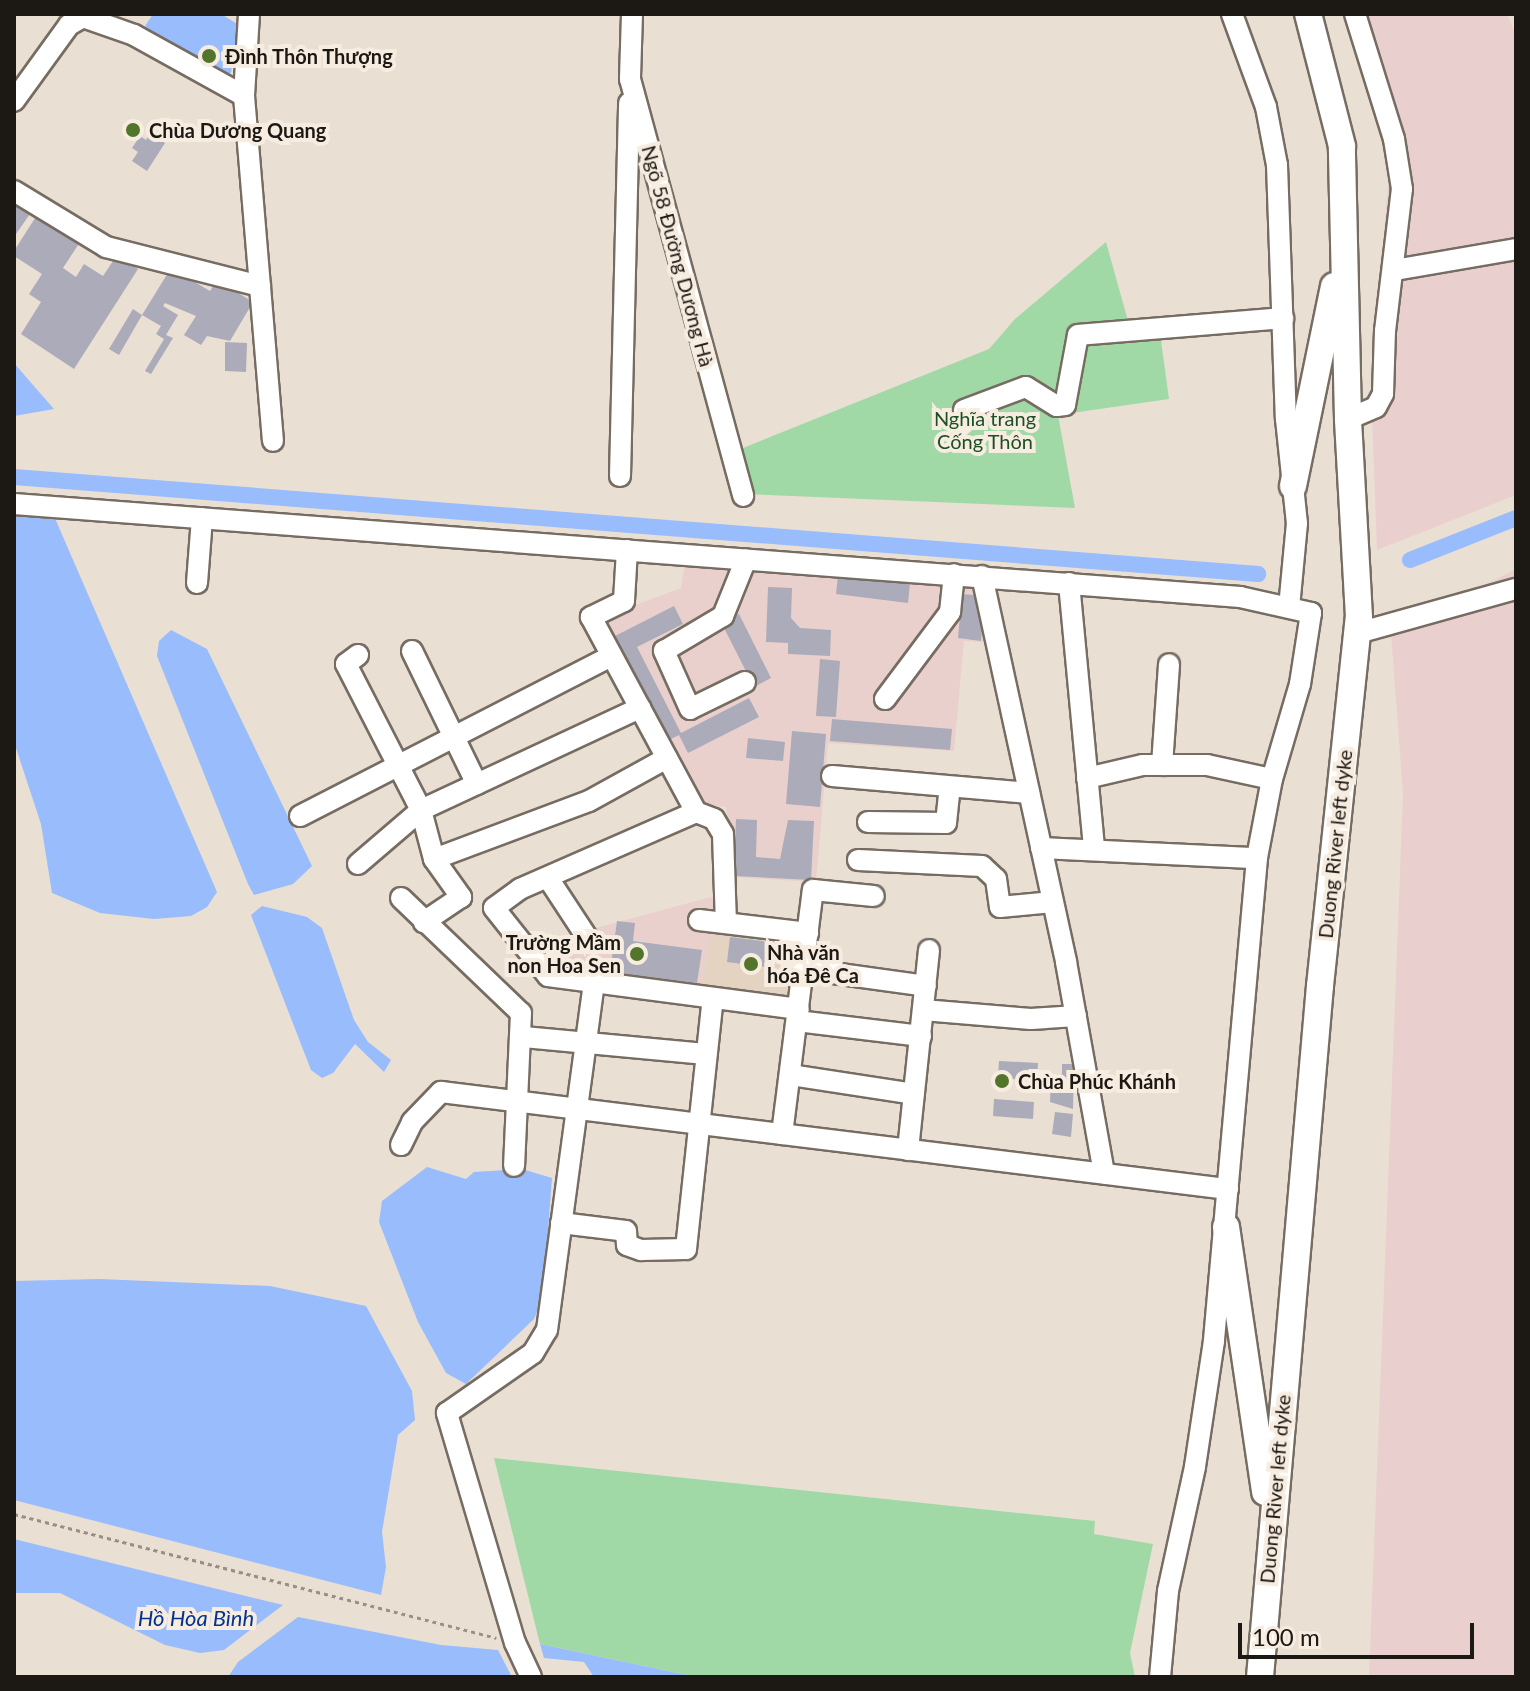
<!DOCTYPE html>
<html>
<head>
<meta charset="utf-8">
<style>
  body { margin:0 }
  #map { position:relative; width:1530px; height:1691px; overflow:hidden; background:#eadfd3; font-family:Lato,sans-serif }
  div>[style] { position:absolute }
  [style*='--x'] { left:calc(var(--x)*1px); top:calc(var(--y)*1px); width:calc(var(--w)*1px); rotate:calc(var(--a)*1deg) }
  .built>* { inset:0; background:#e4d3c1 }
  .industrial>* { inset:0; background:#eacfcf }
  .education>* { inset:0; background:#ead0cd }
  .green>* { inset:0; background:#a1d9a6 }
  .water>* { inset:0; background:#99bcfc }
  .canal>* { height:16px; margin:-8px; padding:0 8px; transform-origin:8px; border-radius:8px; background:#99bcfc }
  .building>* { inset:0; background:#ababb9 }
  .path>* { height:3px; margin-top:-1.5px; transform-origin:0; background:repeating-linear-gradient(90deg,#989086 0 4px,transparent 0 8px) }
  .roads { filter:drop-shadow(2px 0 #766c62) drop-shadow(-2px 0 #766c62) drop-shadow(0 2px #766c62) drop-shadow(0 -2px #766c62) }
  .minor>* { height:20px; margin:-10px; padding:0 10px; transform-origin:10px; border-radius:10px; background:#fff }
  .major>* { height:26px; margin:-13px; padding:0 13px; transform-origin:13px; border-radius:13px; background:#fff }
  .dots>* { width:22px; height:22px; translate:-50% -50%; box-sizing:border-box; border:4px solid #f7ece0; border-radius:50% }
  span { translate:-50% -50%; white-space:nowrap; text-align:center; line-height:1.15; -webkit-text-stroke:8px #f7ece0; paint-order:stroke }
  .poi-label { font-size:20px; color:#1c1813; font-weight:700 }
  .left { translate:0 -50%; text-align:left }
  .right { translate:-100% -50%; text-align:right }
  .street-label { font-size:20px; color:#1c1813 }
  .park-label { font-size:20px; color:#1a5024 }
  .water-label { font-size:22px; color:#06348c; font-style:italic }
  .frame { position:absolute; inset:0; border:16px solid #1c1813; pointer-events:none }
  .scale { position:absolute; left:1238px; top:1623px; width:236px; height:36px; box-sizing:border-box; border:4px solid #1c1813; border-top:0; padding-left:10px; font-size:24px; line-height:28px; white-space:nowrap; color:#1c1813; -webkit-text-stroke:6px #f7ece0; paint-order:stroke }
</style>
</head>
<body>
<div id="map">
  <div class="built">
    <i style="clip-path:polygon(708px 928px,801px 940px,794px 1001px,701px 989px)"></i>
  </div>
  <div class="industrial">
    <i style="clip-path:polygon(1343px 14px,1507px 14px,1516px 35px,1516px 495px,1377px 550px,1371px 389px,1389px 174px,1359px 49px)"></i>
    <i style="clip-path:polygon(1516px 569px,1516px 1677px,1369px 1677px,1403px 794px,1391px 633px)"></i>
  </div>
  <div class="education">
    <i style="clip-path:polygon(686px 555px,987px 585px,983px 642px,964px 641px,954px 751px,828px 743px,816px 882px,732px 877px,726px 807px,699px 803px,597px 619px,681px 588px)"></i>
    <i style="clip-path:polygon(718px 895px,701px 989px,569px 973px,570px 935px)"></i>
  </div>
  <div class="green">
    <i style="clip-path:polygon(1106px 242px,1128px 321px,1158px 319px,1169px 399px,1058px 415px,1075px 508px,745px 494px,743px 448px,989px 349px,1015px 319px)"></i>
    <i style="clip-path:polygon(494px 1458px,1095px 1521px,1094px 1534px,1153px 1544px,1130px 1653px,1135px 1677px,696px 1677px,540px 1644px)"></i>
  </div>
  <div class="water">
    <i style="clip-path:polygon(153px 14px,221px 14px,239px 25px,231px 73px,224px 74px,156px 36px,145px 26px)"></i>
    <i style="clip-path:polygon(14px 363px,33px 385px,54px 409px,14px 416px)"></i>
    <i style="clip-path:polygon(14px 513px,54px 516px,217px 892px,207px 907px,191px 916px,154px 919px,100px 913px,52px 893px,41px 824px,14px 742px)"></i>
    <i style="clip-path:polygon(171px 630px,207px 649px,312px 866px,293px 884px,254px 895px,248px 884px,157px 656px,159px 641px)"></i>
    <i style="clip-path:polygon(262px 906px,307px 917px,322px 928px,354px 1020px,368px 1042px,391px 1060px,384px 1072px,355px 1044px,333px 1073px,322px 1078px,311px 1070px,251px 915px)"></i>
    <i style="clip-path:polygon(427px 1167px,466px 1179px,474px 1172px,522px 1169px,552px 1178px,543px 1298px,534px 1319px,466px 1384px,446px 1373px,418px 1322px,379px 1222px,382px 1201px)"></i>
    <i style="clip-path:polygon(99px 1279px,270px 1286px,366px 1306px,412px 1391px,415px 1420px,398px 1435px,382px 1532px,386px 1567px,381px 1595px,14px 1500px,14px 1281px)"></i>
    <i style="clip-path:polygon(14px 1539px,26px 1542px,283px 1605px,224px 1650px,200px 1653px,165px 1645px,60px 1593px,14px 1593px)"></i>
    <i style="clip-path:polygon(298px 1617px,441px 1645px,498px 1650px,512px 1677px,228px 1677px,238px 1662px)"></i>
    <i style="clip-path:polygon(540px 1644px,696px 1677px,594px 1677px,584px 1662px,544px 1658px)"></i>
  </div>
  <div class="canal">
    <i style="--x:14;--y:477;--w:1248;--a:4.46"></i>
    <i style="--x:1410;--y:560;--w:114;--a:-21.6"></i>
  </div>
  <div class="building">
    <i style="clip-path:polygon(150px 133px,165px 143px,147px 171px,132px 161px,138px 152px,132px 148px,140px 136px,146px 140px)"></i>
    <i style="clip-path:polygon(14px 198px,32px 211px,14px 237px)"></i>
    <i style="clip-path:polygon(37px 215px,82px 239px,63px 268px,76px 277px,84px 264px,103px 276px,117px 255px,138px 269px,74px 369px,21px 334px,41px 302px,29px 294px,42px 274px,14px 256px,14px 251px)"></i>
    <i style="clip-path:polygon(171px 268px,210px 291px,217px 280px,253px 302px,230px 341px,207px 336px,201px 345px,184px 335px,196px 316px,165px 303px,163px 306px,178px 315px,166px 335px,173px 338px,151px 374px,145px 371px,164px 339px,156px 334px,161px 326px,154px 322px,142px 315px,119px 355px,109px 349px,133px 309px,142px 315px)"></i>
    <i style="clip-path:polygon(225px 342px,247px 343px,246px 372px,225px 371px)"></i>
    <i style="clip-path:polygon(838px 575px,910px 583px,908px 603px,836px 594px)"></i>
    <i style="clip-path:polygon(768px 587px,792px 588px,791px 618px,800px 628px,831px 630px,830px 656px,788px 654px,788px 643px,766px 642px)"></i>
    <i style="clip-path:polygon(962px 594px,985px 596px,981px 641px,958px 638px)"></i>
    <i style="clip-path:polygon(674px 606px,683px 624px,637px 647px,681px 733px,749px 698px,759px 717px,688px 753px,679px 735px,667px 741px,613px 637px)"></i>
    <i style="clip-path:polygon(739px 614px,771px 678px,754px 687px,721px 622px)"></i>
    <i style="clip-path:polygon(820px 659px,840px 661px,836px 717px,816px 716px)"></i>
    <i style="clip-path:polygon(832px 719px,952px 729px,950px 750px,830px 741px)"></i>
    <i style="clip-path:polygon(792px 731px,826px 734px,820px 807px,786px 804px)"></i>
    <i style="clip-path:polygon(748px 738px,785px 742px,783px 761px,746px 758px)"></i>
    <i style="clip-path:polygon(736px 819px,757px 820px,756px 857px,780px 859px,788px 820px,814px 821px,811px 880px,734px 876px)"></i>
    <i style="clip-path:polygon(617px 921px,635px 923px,633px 941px,702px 950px,697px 983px,610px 972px)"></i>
    <i style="clip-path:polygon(730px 937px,777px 943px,774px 968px,727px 962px)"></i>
    <i style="clip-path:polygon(999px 1061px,1038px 1063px,1037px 1081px,998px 1078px)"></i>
    <i style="clip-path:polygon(1062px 1064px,1074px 1064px,1073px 1109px,1050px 1102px,1051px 1074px,1062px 1074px)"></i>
    <i style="clip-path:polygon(994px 1099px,1034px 1102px,1033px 1119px,993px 1116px)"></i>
    <i style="clip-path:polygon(1055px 1112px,1073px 1114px,1071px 1137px,1052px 1134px)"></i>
  </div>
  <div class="path">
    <i style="--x:14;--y:1514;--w:498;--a:14.4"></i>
  </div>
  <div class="roads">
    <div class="minor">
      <i style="--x:249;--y:14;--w:82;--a:93.5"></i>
      <i style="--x:244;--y:96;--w:346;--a:85.2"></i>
      <i style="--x:632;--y:14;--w:65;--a:91.8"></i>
      <i style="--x:630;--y:79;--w:432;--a:74.8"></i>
      <i style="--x:1232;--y:14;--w:99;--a:69.9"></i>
      <i style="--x:1266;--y:107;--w:59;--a:79.3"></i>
      <i style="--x:1277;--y:165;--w:254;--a:88"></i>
      <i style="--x:1286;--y:419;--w:105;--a:84"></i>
      <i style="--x:1297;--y:523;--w:85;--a:95.4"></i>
      <i style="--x:14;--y:101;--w:94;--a:-54.1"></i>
      <i style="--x:69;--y:25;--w:16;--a:-30"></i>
      <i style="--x:83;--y:17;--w:54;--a:19.4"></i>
      <i style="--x:134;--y:35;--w:126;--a:29"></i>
      <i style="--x:14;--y:191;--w:108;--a:31.3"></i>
      <i style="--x:106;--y:247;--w:159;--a:14.2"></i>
      <i style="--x:1395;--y:270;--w:123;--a:-9.8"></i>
      <i style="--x:964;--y:410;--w:66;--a:-20.4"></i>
      <i style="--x:1026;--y:387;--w:36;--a:32"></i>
      <i style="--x:1057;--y:406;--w:8;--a:-7"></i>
      <i style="--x:1065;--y:405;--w:71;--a:-79.5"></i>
      <i style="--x:1078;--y:335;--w:206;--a:-4.7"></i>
      <i style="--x:1348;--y:419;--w:30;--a:-23"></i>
      <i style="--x:1376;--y:407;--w:15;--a:-62"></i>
      <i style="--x:1383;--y:394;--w:63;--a:-88.2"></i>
      <i style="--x:1385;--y:331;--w:143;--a:-83.2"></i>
      <i style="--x:1402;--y:189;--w:51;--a:-99.1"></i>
      <i style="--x:1394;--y:139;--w:131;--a:-107.3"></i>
      <i style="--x:620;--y:476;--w:373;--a:-88.6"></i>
      <i style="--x:14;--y:504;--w:1230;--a:4.34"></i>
      <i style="--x:1240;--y:597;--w:73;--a:12.7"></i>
      <i style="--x:1311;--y:613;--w:72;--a:98.8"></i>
      <i style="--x:1300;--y:684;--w:99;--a:106.4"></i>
      <i style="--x:1272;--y:779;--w:80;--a:100.8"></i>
      <i style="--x:1257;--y:858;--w:485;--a:95.1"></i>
      <i style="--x:1214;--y:1341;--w:127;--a:98.6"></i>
      <i style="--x:1195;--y:1467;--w:127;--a:102.3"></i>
      <i style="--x:1168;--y:1591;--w:86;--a:95.3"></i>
      <i style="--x:627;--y:550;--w:51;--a:93.4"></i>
      <i style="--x:624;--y:601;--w:37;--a:154"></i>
      <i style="--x:591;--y:617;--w:221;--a:61.7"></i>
      <i style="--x:696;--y:812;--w:19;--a:21"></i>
      <i style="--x:714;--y:819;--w:17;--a:59"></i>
      <i style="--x:723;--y:834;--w:89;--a:88.1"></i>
      <i style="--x:982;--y:576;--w:395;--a:77.7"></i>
      <i style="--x:1066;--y:962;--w:215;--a:79.8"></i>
      <i style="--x:197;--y:583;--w:65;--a:-85.6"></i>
      <i style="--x:1069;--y:583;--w:267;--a:84.6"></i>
      <i style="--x:1358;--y:633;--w:164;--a:-15.6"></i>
      <i style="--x:412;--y:651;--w:148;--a:64"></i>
      <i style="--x:358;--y:655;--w:15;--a:143"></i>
      <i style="--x:346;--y:664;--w:164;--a:62.8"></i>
      <i style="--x:421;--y:810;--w:51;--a:75.1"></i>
      <i style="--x:434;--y:859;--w:47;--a:54.6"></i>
      <i style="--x:461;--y:897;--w:45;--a:146"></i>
      <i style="--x:745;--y:682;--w:61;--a:153.9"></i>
      <i style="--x:690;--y:709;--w:64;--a:-114.1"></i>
      <i style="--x:664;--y:651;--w:69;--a:-30.7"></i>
      <i style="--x:723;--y:616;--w:61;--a:-68"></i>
      <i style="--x:885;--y:699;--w:109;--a:-53.2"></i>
      <i style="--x:950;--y:612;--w:38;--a:-84"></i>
      <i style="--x:1162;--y:765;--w:101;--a:-86"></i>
      <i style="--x:832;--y:776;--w:198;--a:4.9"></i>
      <i style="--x:1087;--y:778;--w:57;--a:-13.1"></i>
      <i style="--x:1143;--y:765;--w:64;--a:0"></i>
      <i style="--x:1207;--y:765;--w:66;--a:12.2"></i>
      <i style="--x:696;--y:812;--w:192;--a:156.4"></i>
      <i style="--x:520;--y:889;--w:32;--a:144"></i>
      <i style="--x:494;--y:908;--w:87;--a:51.5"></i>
      <i style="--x:548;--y:976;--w:253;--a:7.5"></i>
      <i style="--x:300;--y:816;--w:346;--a:-27.2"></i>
      <i style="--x:868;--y:822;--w:78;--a:0.7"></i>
      <i style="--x:946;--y:823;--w:36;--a:-84"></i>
      <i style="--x:1041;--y:848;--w:216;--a:2.7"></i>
      <i style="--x:434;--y:859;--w:165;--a:-20.5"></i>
      <i style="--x:589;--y:801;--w:89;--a:-28.9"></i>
      <i style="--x:858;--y:860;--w:124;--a:2.8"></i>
      <i style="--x:982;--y:866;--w:19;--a:43"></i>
      <i style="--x:996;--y:879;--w:28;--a:82"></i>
      <i style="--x:1000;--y:907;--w:53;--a:-5.4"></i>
      <i style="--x:358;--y:864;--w:83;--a:-40.6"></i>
      <i style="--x:421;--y:810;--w:242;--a:-25"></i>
      <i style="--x:548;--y:878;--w:73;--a:56.7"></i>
      <i style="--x:401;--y:898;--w:166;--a:43.8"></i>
      <i style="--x:521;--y:1013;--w:153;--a:92.6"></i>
      <i style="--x:699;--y:920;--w:110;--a:6.8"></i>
      <i style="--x:804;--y:969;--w:123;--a:7.9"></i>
      <i style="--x:923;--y:1010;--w:108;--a:4.8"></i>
      <i style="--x:1031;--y:1019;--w:45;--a:-3.8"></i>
      <i style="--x:797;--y:1021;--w:125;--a:6.9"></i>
      <i style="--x:523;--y:1037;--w:184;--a:5.3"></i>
      <i style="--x:790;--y:1075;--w:125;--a:8.7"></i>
      <i style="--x:782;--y:1134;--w:246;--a:-82.8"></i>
      <i style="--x:813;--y:890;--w:61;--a:5.6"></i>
      <i style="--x:401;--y:1145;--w:25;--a:-64"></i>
      <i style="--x:412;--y:1122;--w:42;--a:-46"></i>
      <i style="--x:441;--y:1092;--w:793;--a:7.03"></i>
      <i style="--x:908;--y:1150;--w:201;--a:-84"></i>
      <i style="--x:561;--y:1223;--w:65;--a:7"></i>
      <i style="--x:626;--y:1231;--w:14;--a:86"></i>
      <i style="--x:627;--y:1245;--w:15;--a:20"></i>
      <i style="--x:641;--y:1250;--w:45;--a:-1.3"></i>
      <i style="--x:686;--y:1249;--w:252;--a:-83.9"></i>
      <i style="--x:531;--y:1677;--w:38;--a:-115"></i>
      <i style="--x:515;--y:1643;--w:240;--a:-106.5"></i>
      <i style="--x:447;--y:1413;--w:105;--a:-34.9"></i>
      <i style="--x:533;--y:1353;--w:27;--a:-59"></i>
      <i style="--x:547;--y:1330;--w:350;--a:-82.3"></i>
    </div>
    <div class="major">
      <i style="--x:1293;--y:486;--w:204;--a:-78.4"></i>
      <i style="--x:1226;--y:1227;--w:268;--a:81.6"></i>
      <i style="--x:1260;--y:1677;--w:694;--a:-85.04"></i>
      <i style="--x:1320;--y:986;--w:371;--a:-84"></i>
      <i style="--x:1359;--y:617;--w:198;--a:-93.2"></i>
      <i style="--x:1348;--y:419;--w:273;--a:-91.3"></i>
      <i style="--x:1342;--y:146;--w:136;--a:-104.4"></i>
    </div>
  </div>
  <div class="dots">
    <i style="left:209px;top:56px;background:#52742b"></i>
    <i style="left:133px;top:130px;background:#52742b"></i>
    <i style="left:637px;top:954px;background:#52742b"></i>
    <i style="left:751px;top:964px;background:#52742b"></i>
    <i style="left:1002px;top:1081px;background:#52742b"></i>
  </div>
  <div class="poi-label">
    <span class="left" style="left:225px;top:56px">Đình Thôn Thượng</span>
    <span class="left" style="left:149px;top:130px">Chùa Dương Quang</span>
    <span class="right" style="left:621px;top:954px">Trường Mầm<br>non Hoa Sen</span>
    <span class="left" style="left:767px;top:964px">Nhà văn<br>hóa Đê Ca</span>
    <span class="left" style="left:1018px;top:1081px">Chùa Phúc Khánh</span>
  </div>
  <div class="street-label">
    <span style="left:678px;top:256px;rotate:75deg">Ngõ 58 Đường Dương Hà</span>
    <span style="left:1335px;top:844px;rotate:-84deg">Duong River left dyke</span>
    <span style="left:1275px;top:1489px;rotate:-85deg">Duong River left dyke</span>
  </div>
  <div class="park-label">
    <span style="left:985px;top:430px">Nghĩa trang<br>Cống Thôn</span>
  </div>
  <div class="water-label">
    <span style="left:196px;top:1618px">Hồ Hòa Bình</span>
  </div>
  <div class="frame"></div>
  <div class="scale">100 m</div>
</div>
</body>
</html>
